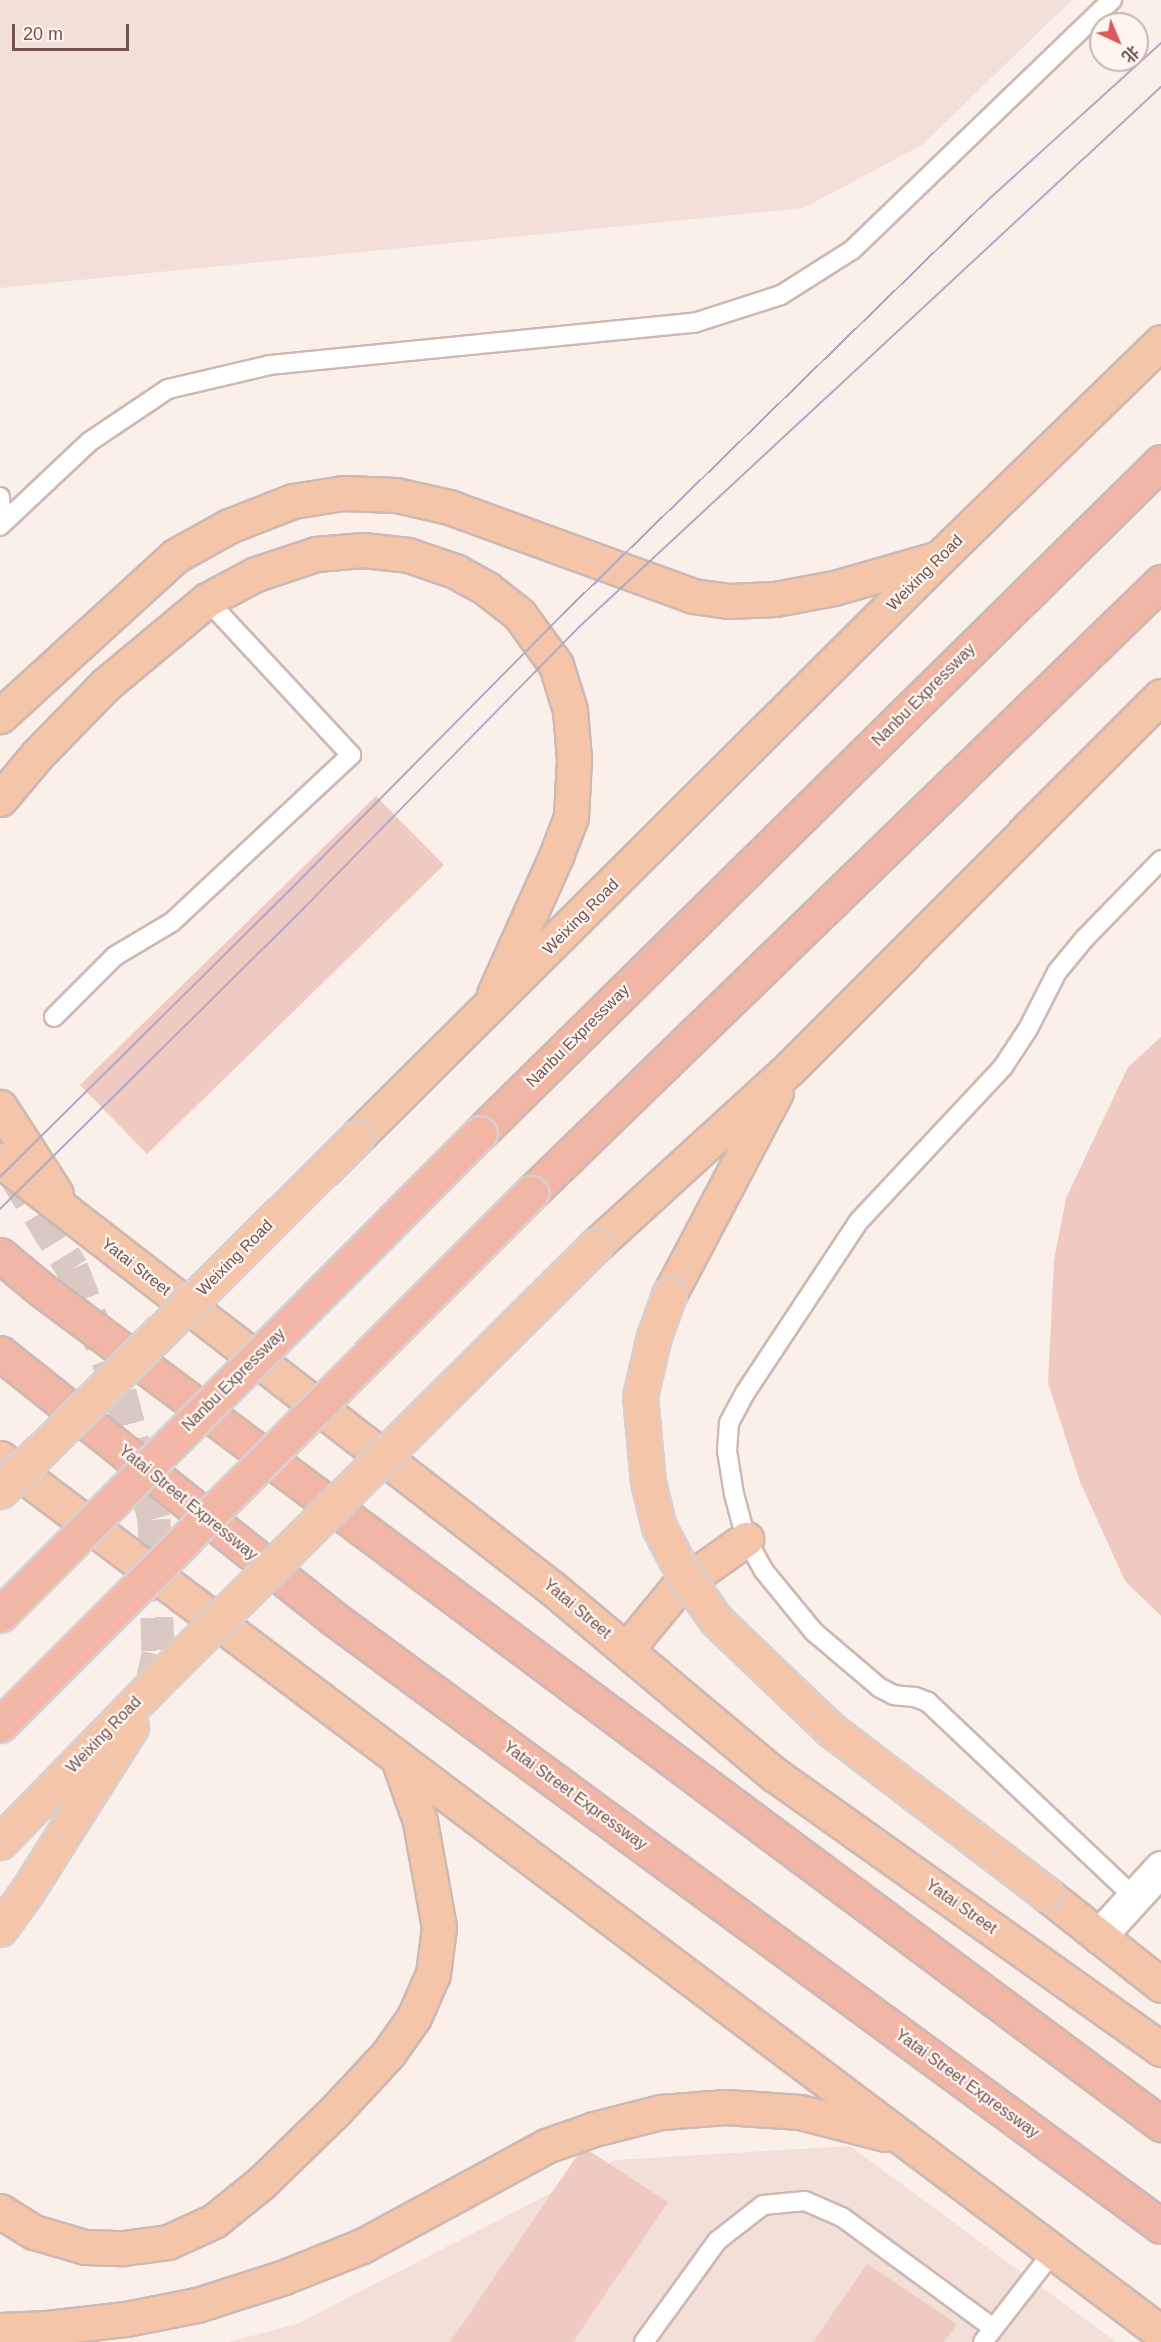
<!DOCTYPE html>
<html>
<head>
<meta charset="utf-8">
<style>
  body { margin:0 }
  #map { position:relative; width:1161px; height:2342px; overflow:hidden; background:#fbf0e9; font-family:Helvetica,"Noto Sans SC",sans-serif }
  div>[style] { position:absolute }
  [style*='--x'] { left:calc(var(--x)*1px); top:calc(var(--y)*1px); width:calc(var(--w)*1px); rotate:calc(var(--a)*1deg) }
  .residential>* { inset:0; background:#f2e0d8 }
  .building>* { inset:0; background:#eecac3 }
  .primary-tunnel>* { height:33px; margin-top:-16.5px; transform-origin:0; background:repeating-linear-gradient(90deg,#d9c9c2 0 33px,transparent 0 49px) }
  .roads { filter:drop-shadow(2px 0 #ceb8b3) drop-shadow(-2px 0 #ceb8b3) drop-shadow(0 2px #ceb8b3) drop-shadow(0 -2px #ceb8b3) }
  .service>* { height:18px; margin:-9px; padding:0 9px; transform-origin:9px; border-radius:9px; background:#fff }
  .minor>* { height:33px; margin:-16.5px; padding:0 16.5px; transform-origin:16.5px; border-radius:16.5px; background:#fff }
  .primary>* { height:33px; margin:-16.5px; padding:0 16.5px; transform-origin:16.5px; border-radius:16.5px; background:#f4c5a8 }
  .trunk>* { height:33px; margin:-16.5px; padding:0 16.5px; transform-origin:16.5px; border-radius:16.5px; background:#f2b6a7 }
  .tram>* { height:1.5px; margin:-0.75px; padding:0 0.75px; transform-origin:0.75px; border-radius:0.75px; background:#b0a8c5 }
  .bridges { filter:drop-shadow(2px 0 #d8cfce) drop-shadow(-2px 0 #d8cfce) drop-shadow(0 2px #d8cfce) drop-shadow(0 -2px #d8cfce) }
  .primary-bridge>* { height:33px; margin:-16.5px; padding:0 16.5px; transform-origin:16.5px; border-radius:16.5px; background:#f4c5a8 }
  .trunk-bridge>* { height:33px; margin:-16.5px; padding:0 16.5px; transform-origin:16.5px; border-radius:16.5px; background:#f2b6a7 }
  span { translate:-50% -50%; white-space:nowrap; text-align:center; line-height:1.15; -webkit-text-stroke:4.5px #fef5f0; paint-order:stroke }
  .street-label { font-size:16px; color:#74534f }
  .north { position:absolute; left:1089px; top:12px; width:60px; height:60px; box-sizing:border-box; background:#fef5f0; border:2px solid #c7b4b0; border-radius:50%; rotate:136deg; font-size:16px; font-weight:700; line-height:24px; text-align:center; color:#74534f }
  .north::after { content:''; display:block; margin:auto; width:21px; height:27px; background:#da595b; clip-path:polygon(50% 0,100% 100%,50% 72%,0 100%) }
  .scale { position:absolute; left:12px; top:24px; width:117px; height:27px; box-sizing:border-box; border:3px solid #74534f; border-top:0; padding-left:8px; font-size:18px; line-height:21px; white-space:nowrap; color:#74534f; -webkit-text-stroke:4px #fef5f0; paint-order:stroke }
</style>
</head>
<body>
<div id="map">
  <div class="residential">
    <i style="clip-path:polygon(0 0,1072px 0,922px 145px,804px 208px,0 288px)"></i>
    <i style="clip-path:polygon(850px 2146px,1116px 2342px,228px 2342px,297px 2324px,615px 2160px)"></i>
  </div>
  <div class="building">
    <i style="clip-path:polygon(376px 796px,444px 865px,147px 1154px,80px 1085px)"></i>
    <i style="clip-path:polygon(1161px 1037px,1161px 1616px,1125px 1581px,1080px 1482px,1048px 1383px,1054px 1260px,1066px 1198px,1128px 1067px)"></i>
    <i style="clip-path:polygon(583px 2147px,668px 2202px,573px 2342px,450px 2342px)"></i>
    <i style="clip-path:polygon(867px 2264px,957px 2324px,944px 2342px,813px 2342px)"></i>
  </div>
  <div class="primary-tunnel">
    <i style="--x:13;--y:1172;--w:113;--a:58.4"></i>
    <i style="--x:72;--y:1268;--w:133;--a:68.8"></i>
    <i style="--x:120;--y:1392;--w:131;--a:75"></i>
    <i style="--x:154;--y:1519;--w:135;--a:88.3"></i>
    <i style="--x:158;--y:1654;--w:48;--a:102"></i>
  </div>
  <div class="roads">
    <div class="service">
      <i style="--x:0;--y:497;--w:26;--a:86"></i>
      <i style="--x:0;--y:526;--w:122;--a:-43.3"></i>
      <i style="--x:89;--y:442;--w:95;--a:-33.9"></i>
      <i style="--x:168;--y:389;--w:105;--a:-13.2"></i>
      <i style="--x:270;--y:365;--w:426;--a:-5.7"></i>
      <i style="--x:694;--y:323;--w:91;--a:-17.8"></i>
      <i style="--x:781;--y:295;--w:84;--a:-32.4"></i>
      <i style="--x:852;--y:250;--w:361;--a:-43.9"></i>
      <i style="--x:54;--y:1017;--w:86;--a:-45"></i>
      <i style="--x:115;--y:956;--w:66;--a:-30.8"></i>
      <i style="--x:172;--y:922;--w:245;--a:-43"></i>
      <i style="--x:351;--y:755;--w:212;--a:-132.9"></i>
      <i style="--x:1134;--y:1897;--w:284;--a:-136.6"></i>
      <i style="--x:928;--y:1702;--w:14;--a:-159"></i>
      <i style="--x:915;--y:1697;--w:21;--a:-175"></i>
      <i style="--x:894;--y:1695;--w:16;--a:-153"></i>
      <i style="--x:880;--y:1688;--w:87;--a:-139.7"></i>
      <i style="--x:814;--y:1632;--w:79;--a:-129.3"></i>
      <i style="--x:764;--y:1571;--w:37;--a:-119"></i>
      <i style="--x:746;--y:1539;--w:47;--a:-104.9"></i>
      <i style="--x:734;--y:1494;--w:44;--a:-99.2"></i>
      <i style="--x:727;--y:1451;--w:28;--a:-86"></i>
      <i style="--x:729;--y:1423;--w:34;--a:-62"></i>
      <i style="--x:745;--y:1393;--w:206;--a:-56.5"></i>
      <i style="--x:859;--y:1221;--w:211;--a:-46.9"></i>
      <i style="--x:1003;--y:1067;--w:45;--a:-56.7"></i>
      <i style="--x:1028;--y:1029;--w:64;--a:-63"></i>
      <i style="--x:1057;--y:972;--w:44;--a:-50.5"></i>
      <i style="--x:1085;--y:938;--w:109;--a:-45.7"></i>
      <i style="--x:644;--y:2342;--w:125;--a:-54.1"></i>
      <i style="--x:717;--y:2241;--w:58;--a:-38"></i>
      <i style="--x:763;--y:2205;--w:42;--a:-5.4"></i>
      <i style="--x:805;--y:2201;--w:40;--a:23.4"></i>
      <i style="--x:842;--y:2217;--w:187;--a:36.3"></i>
      <i style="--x:983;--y:2342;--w:113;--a:-52.2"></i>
    </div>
    <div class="minor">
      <i style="--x:1099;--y:1936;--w:92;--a:-47.6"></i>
    </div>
    <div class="primary">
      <i style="--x:0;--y:716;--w:237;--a:-42.4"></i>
      <i style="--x:175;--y:556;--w:62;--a:-29.1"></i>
      <i style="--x:229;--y:526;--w:69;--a:-21.3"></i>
      <i style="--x:293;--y:501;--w:51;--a:-9.1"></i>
      <i style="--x:343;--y:493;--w:53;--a:2.2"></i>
      <i style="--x:396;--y:495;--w:54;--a:12.8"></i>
      <i style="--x:449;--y:507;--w:260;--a:20"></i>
      <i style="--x:693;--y:596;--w:35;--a:8"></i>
      <i style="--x:728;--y:601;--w:47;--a:-2.4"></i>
      <i style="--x:775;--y:599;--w:60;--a:-10.6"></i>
      <i style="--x:834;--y:588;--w:106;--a:-15.9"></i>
      <i style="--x:0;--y:799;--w:59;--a:-49.8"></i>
      <i style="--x:38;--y:754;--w:96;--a:-45.8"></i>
      <i style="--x:105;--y:685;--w:133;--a:-39.8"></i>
      <i style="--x:207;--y:600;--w:55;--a:-28"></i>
      <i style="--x:256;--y:574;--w:63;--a:-18.4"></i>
      <i style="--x:316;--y:554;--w:47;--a:-4.9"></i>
      <i style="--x:363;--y:550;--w:45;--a:6.3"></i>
      <i style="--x:408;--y:555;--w:50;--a:18.8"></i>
      <i style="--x:455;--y:571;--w:37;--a:29"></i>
      <i style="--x:487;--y:589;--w:41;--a:38"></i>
      <i style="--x:519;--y:614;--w:63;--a:54"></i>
      <i style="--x:556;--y:665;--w:47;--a:72.7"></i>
      <i style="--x:570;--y:710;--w:49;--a:85.3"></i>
      <i style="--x:574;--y:759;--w:58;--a:93"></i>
      <i style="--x:571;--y:817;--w:40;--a:111"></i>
      <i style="--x:557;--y:854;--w:154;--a:114.2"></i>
      <i style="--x:0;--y:1107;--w:103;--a:57.2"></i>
      <i style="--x:356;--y:1138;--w:824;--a:-44.85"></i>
      <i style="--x:940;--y:557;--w:308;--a:-44.2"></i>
      <i style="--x:0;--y:1160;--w:698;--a:37.79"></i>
      <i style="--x:552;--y:1588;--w:290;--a:40"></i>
      <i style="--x:774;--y:1774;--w:475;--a:35.4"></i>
      <i style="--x:595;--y:1246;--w:264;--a:-42.4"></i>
      <i style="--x:790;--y:1068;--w:525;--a:-45.08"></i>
      <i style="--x:669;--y:1295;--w:229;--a:-62.2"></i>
      <i style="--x:0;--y:1458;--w:1454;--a:37"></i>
      <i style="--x:626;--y:1650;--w:80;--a:-50.6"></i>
      <i style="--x:677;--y:1588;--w:85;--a:-35.4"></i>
      <i style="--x:1045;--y:1893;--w:148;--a:38.4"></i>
      <i style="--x:0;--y:2211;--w:40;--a:32"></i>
      <i style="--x:34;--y:2232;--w:53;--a:16.4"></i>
      <i style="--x:85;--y:2247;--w:38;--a:2"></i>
      <i style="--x:123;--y:2248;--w:45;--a:-7.6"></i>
      <i style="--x:168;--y:2242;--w:51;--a:-24.5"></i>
      <i style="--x:214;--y:2221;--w:60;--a:-39"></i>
      <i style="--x:261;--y:2183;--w:103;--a:-44.2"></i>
      <i style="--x:335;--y:2111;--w:78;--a:-47.1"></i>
      <i style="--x:388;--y:2054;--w:45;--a:-54.9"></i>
      <i style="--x:414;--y:2017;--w:47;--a:-66.2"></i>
      <i style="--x:433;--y:1974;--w:47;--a:-82.7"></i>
      <i style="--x:439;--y:1927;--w:108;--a:-100.2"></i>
      <i style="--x:420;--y:1821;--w:66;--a:-109.5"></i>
      <i style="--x:0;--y:2330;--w:47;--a:-2.4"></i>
      <i style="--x:47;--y:2328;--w:80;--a:-6.5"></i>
      <i style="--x:126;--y:2319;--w:72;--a:-11.2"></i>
      <i style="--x:197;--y:2305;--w:91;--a:-17.8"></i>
      <i style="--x:284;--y:2277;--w:84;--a:-21.7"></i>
      <i style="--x:362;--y:2246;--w:209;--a:-28.5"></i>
      <i style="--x:546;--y:2146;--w:51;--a:-19.5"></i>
      <i style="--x:594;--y:2129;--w:69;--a:-14.2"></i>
      <i style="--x:661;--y:2112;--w:65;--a:-4.4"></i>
      <i style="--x:726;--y:2107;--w:74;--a:3.9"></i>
      <i style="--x:800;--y:2112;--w:88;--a:14.5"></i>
    </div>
    <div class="trunk">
      <i style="--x:480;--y:1133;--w:956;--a:-44.58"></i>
      <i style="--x:531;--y:1193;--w:878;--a:-44.12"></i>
      <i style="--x:0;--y:1255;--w:55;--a:39.8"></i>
      <i style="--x:42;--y:1290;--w:1396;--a:36.7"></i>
      <i style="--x:0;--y:1353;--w:426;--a:38.5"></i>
      <i style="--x:333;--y:1618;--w:1027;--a:36.29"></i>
    </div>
  </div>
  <div class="tram">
    <i style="--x:0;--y:1177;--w:407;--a:-44.7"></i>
    <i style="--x:289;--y:891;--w:390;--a:-45.3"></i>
    <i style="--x:563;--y:614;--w:593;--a:-44.25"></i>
    <i style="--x:988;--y:200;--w:234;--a:-42.2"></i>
    <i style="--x:0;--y:1209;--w:429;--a:-44.7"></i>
    <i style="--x:305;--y:907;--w:390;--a:-45.6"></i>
    <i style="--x:578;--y:628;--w:795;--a:-42.86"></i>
  </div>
  <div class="bridges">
    <div class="primary-bridge">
      <i style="--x:669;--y:1295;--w:44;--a:110.1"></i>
      <i style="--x:654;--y:1336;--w:62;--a:103.1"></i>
      <i style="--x:640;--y:1396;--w:86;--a:84.7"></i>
      <i style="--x:648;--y:1482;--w:46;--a:76.3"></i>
      <i style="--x:659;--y:1527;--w:52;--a:62.4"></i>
      <i style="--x:683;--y:1573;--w:57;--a:54.9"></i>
      <i style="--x:716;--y:1620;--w:158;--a:43.7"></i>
      <i style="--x:830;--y:1729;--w:270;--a:37.3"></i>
      <i style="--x:0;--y:1491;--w:501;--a:-44.76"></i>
      <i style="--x:0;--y:1842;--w:236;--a:-45.7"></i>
      <i style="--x:165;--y:1673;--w:606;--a:-44.8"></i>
      <i style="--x:0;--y:1929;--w:48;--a:-54.3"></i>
      <i style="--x:28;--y:1890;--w:193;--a:-57.7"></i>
    </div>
    <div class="trunk-bridge">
      <i style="--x:0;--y:1615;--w:680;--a:-45.12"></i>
      <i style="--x:0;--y:1725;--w:752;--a:-45.05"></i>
    </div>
  </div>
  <div class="street-label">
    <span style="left:925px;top:573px;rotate:-45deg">Weixing Road</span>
    <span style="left:924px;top:695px;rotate:-45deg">Nanbu Expressway</span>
    <span style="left:581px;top:917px;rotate:-45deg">Weixing Road</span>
    <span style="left:578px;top:1036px;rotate:-45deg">Nanbu Expressway</span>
    <span style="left:235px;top:1258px;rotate:-45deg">Weixing Road</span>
    <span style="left:136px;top:1267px;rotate:38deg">Yatai Street</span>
    <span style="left:234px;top:1380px;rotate:-45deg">Nanbu Expressway</span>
    <span style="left:188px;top:1503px;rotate:39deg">Yatai Street Expressway</span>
    <span style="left:577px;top:1609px;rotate:40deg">Yatai Street</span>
    <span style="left:104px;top:1735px;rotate:-46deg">Weixing Road</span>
    <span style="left:575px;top:1796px;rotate:36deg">Yatai Street Expressway</span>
    <span style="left:961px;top:1907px;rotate:35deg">Yatai Street</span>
    <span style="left:967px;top:2084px;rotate:36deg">Yatai Street Expressway</span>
  </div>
  <div class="north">北</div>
  <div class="scale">20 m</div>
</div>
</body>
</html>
